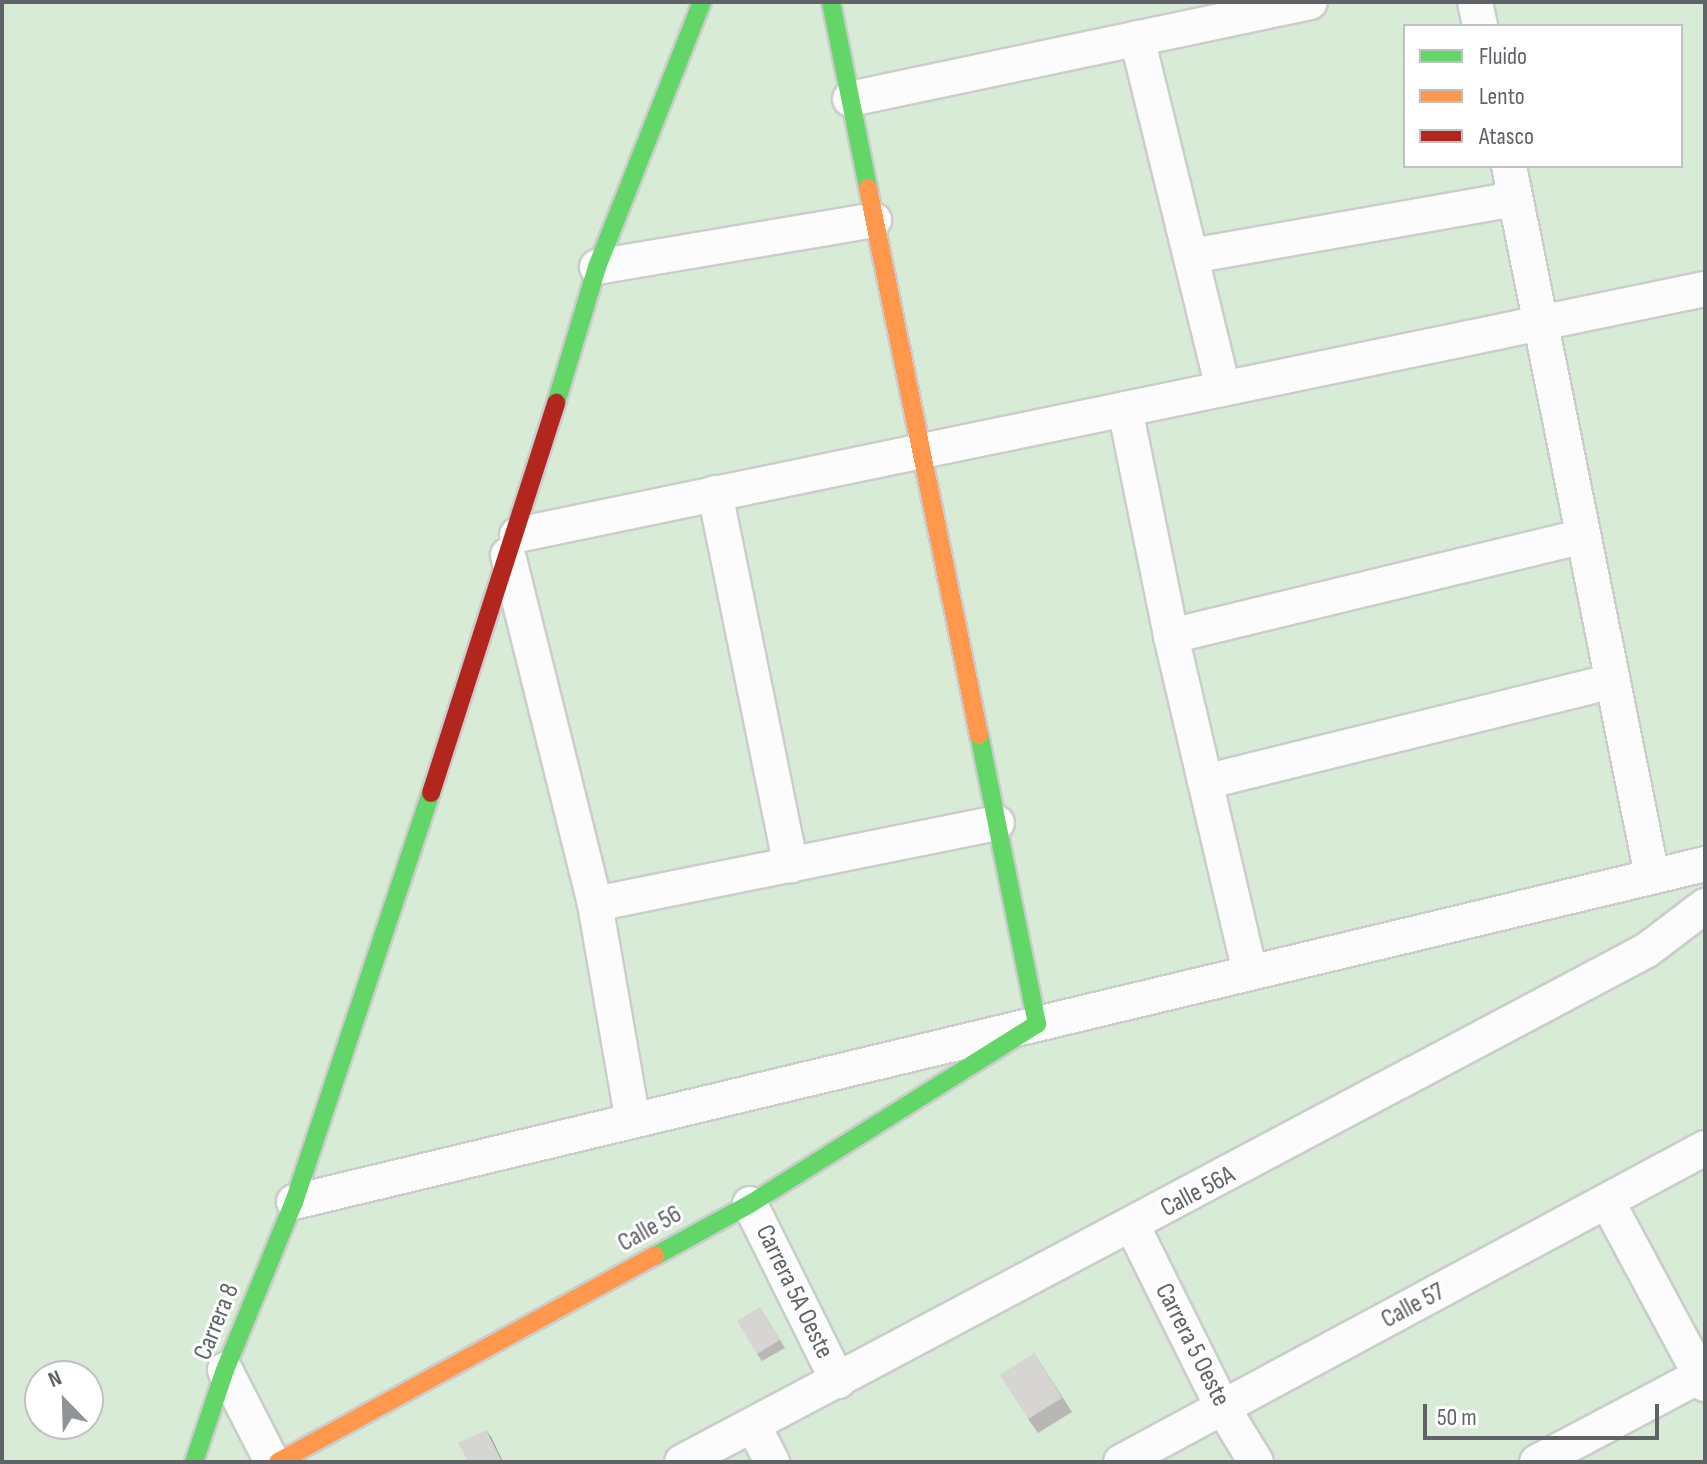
<!DOCTYPE html>
<html>
<head>
<meta charset="utf-8">
<style>
  body { margin:0 }
  #map { position:relative; width:1707px; height:1464px; overflow:hidden; background:#efeeea; font-family:"Sofia Sans Condensed",sans-serif }
  div>[style] { position:absolute }
  [style*='--x'] { left:calc(var(--x)*1px); top:calc(var(--y)*1px); width:calc(var(--w)*1px); rotate:calc(var(--a)*1deg) }
  .green>* { inset:0; background:#d8ebd6 }
  .roads { filter:drop-shadow(2px 0 #cbcccc) drop-shadow(-2px 0 #cbcccc) drop-shadow(0 2px #cbcccc) drop-shadow(0 -2px #cbcccc) }
  .street>* { height:34px; margin:-17px; padding:0 17px; transform-origin:17px; border-radius:17px; background:#fdfcfc }
  .fast>* { height:18px; margin:-9px; padding:0 9px; transform-origin:9px; border-radius:9px; background:#63d668 }
  .slow>* { height:18px; margin:-9px; padding:0 9px; transform-origin:9px; border-radius:9px; background:#ff974d }
  .jam>* { height:18px; margin:-9px; padding:0 9px; transform-origin:9px; border-radius:9px; background:#b3261e }
  .wall>* { inset:0; background:#b8b7b5 }
  .shaded-wall>* { inset:0; background:#969594 }
  .building>* { inset:0; background:#d6d5d3 }
  span { translate:-50% -50%; white-space:nowrap; text-align:center; line-height:1.15; -webkit-text-stroke:6px #fff; paint-order:stroke }
  .street-label { font-size:26px; color:#5f6368 }
  .frame { position:absolute; inset:0; border:4px solid #5f6368; pointer-events:none }
  .legend { position:absolute; left:1403px; top:24px; width:280px; height:144px; box-sizing:border-box; background:#fff; border:2px solid #bfc1c3; margin:0; padding:10px 14px; list-style:none; font-size:24px; color:#5f6368 }
  .legend li { display:flex; align-items:center; gap:16px; height:40px }
  .legend b { width:40px; border:2px solid #bfc1c3 }
  .north { position:absolute; left:24px; top:1360px; width:80px; height:80px; box-sizing:border-box; background:#fff; border:2px solid #bfc1c3; border-radius:50%; rotate:337deg; font-size:22px; font-weight:700; line-height:32px; text-align:center; color:#5f6368 }
  .north::after { content:''; display:block; margin:auto; width:28px; height:36px; background:#919496; clip-path:polygon(50% 0,100% 100%,50% 72%,0 100%) }
  .scale { position:absolute; left:1423px; top:1404px; width:236px; height:36px; box-sizing:border-box; border:4px solid #5f6368; border-top:0; padding-left:10px; font-size:24px; line-height:28px; white-space:nowrap; color:#5f6368; -webkit-text-stroke:6px #fff; paint-order:stroke }
</style>
</head>
<body>
<div id="map">
  <div class="green">
    <i style="clip-path:polygon(evenodd,2px 2px,1705px 2px,1705px 1462px,2px 1462px,2px 2px,1405px 26px,1681px 26px,1681px 166px,1405px 166px,1405px 26px,2px 2px,40px 1376px,88px 1376px,88px 1424px,40px 1424px,40px 1376px)"></i>
  </div>
  <div class="roads">
    <div class="street">
      <i style="--x:1475;--y:2;--w:25;--a:78"></i>
      <i style="--x:1137;--y:38;--w:361;--a:76.2"></i>
      <i style="--x:850;--y:99;--w:470;--a:-11.9"></i>
      <i style="--x:1509;--y:166;--w:724;--a:78.61"></i>
      <i style="--x:1191;--y:256;--w:329;--a:-10"></i>
      <i style="--x:597;--y:267;--w:281;--a:-9.6"></i>
      <i style="--x:1125;--y:409;--w:232;--a:78.5"></i>
      <i style="--x:1171;--y:636;--w:346;--a:76.8"></i>
      <i style="--x:715;--y:493;--w:380;--a:78.5"></i>
      <i style="--x:517;--y:535;--w:1213;--a:-11.7"></i>
      <i style="--x:508;--y:555;--w:360;--a:76"></i>
      <i style="--x:595;--y:904;--w:220;--a:80.1"></i>
      <i style="--x:1171;--y:636;--w:424;--a:-13.6"></i>
      <i style="--x:1205;--y:782;--w:420;--a:-13.9"></i>
      <i style="--x:595;--y:904;--w:410;--a:-11.4"></i>
      <i style="--x:1607;--y:1201;--w:208;--a:61.8"></i>
      <i style="--x:294;--y:1202;--w:1451;--a:-13.47"></i>
      <i style="--x:750;--y:1204;--w:198;--a:63.6"></i>
      <i style="--x:1133;--y:1227;--w:202;--a:63.6"></i>
      <i style="--x:1223;--y:1408;--w:63;--a:58.6"></i>
      <i style="--x:225;--y:1370;--w:103;--a:62.9"></i>
      <i style="--x:753;--y:1425;--w:42;--a:62.8"></i>
      <i style="--x:682;--y:1462;--w:1092;--a:-27.95"></i>
      <i style="--x:1647;--y:950;--w:73;--a:-37.2"></i>
      <i style="--x:1121;--y:1462;--w:663;--a:-28.27"></i>
      <i style="--x:1537;--y:1462;--w:190;--a:-27.9"></i>
    </div>
    <div class="fast">
      <i style="--x:831;--y:2;--w:190;--a:78.7"></i>
      <i style="--x:556;--y:403;--w:142;--a:-73.2"></i>
      <i style="--x:597;--y:267;--w:285;--a:-68.4"></i>
      <i style="--x:655;--y:1256;--w:108;--a:-28.7"></i>
      <i style="--x:750;--y:1204;--w:339;--a:-32.1"></i>
      <i style="--x:1037;--y:1024;--w:295;--a:-101.3"></i>
      <i style="--x:194;--y:1462;--w:97;--a:-71.4"></i>
      <i style="--x:225;--y:1370;--w:182;--a:-67.7"></i>
      <i style="--x:294;--y:1202;--w:431;--a:-71.5"></i>
    </div>
    <div class="slow">
      <i style="--x:868;--y:188;--w:558;--a:78.53"></i>
      <i style="--x:278;--y:1462;--w:430;--a:-28.7"></i>
    </div>
    <div class="jam">
      <i style="--x:431;--y:793;--w:410;--a:-72.2"></i>
    </div>
  </div>
  <div class="wall">
    <i style="clip-path:polygon(760px 1307px,785px 1348px,762px 1361px,757px 1354px)"></i>
    <i style="clip-path:polygon(1034px 1353px,1072px 1412px,1038px 1433px,1028px 1419px)"></i>
  </div>
  <div class="shaded-wall">
    <i style="clip-path:polygon(486px 1430px,491px 1437px,503px 1462px,502px 1462px)"></i>
  </div>
  <div class="building">
    <i style="clip-path:polygon(760px 1307px,780px 1340px,757px 1354px,737px 1321px)"></i>
    <i style="clip-path:polygon(1034px 1353px,1062px 1398px,1028px 1419px,1000px 1375px)"></i>
    <i style="clip-path:polygon(486px 1430px,502px 1462px,468px 1462px,458px 1443px)"></i>
  </div>
  <div class="street-label">
    <span style="left:1198px;top:1192px;rotate:-28deg">Calle 56A</span>
    <span style="left:650px;top:1229px;rotate:-29deg">Calle 56</span>
    <span style="left:794px;top:1292px;rotate:64deg">Carrera 5A Oeste</span>
    <span style="left:1413px;top:1306px;rotate:-28deg">Calle 57</span>
    <span style="left:217px;top:1322px;rotate:-68deg">Carrera 8</span>
    <span style="left:1192px;top:1345px;rotate:63deg">Carrera 5 Oeste</span>
  </div>
  <div class="frame"></div>
  <ul class="legend">
  <li><b style="height:10px;background:#63d668"></b>Fluido</li>
  <li><b style="height:10px;background:#ff974d"></b>Lento</li>
  <li><b style="height:10px;background:#b3261e"></b>Atasco</li>
  </ul>
  <div class="north">N</div>
  <div class="scale">50 m</div>
</div>
</body>
</html>
